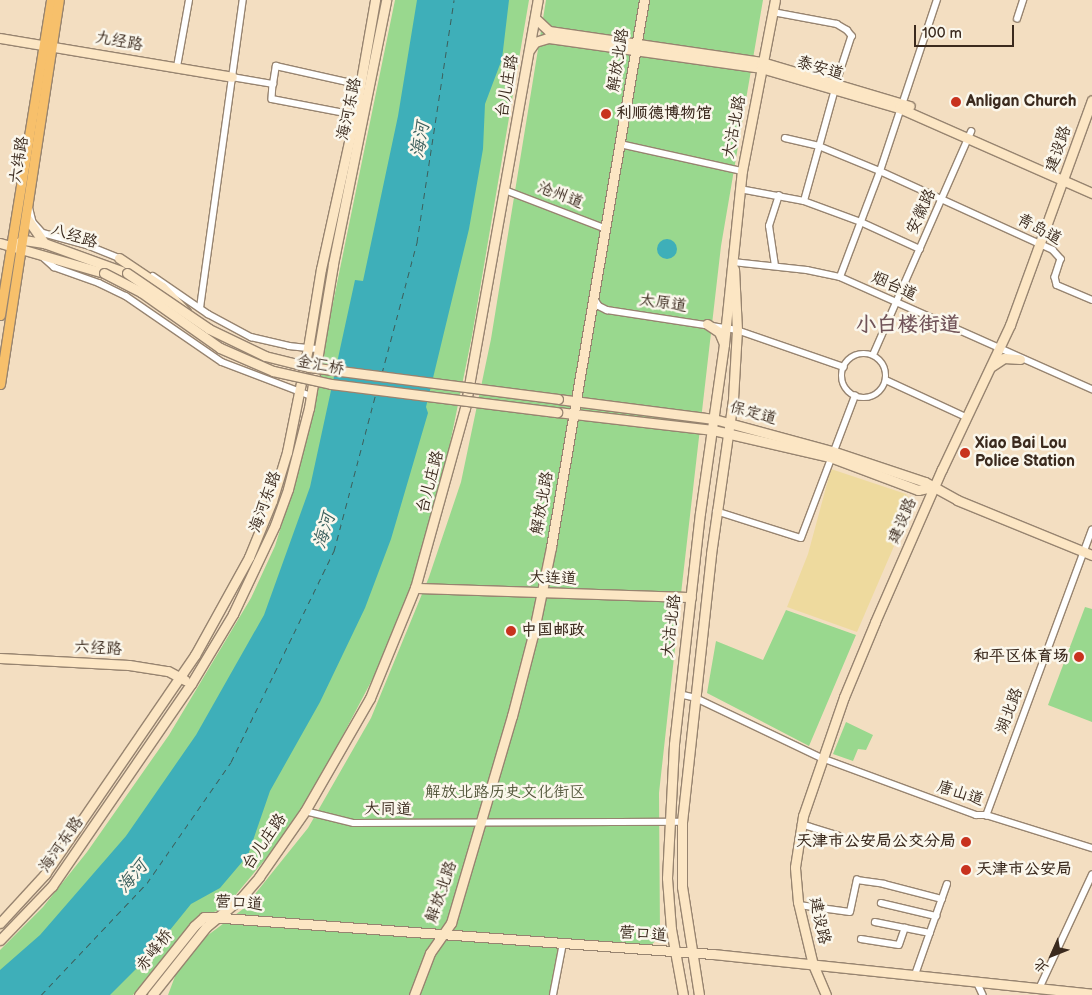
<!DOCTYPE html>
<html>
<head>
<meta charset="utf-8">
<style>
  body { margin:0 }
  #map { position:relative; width:1092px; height:995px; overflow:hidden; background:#f3dec1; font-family:"Balsamiq Sans","LXGW WenKai TC",sans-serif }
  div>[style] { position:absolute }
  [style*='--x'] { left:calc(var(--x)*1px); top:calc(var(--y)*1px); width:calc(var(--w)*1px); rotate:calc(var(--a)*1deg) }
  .green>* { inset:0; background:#99d88e }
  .sand>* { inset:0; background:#eeda9e }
  .water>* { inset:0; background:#3eafb9 }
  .round { border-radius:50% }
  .ferry>* { height:1px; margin-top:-0.5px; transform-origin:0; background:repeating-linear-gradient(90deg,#3c5f5c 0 6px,transparent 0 11px) }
  .roads { filter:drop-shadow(1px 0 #978470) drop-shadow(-1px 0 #978470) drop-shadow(0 1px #978470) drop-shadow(0 -1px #978470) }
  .street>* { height:5.5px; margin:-2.75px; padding:0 2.75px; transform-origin:2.75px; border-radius:2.75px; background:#fff }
  .street>.ring { margin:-2.75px; padding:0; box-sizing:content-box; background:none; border:5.5px solid #fff; border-radius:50% }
  .secondary>* { height:9px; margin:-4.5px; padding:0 4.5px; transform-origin:4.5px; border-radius:4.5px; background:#fce6c4 }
  .primary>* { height:9px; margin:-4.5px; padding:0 4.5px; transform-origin:4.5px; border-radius:4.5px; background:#f7c06b }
  .bridges { filter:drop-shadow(1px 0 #978470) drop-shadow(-1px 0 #978470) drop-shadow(0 1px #978470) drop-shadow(0 -1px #978470) }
  .secondary-bridge>* { height:9px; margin:-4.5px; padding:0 4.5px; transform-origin:4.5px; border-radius:4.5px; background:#fce6c4 }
  .dots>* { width:14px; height:14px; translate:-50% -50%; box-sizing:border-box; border:2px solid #fbf7ec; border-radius:50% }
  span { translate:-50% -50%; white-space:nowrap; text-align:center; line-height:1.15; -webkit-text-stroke:5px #fbf7ec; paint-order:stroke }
  .street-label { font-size:16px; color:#3b2a1e }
  .poi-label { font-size:16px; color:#3b2a1e; font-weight:700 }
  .left { translate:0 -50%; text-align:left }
  .right { translate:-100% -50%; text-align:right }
  .park-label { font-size:16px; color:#52563a }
  .water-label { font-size:18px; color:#3c5f5c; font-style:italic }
  .district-label { font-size:21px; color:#715459; font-weight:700 }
  .north { position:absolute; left:1027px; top:930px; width:50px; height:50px; -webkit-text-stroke:4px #fbf7ec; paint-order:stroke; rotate:226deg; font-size:14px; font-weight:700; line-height:20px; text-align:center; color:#3b2a1e }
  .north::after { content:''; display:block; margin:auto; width:18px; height:22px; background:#3b2a1e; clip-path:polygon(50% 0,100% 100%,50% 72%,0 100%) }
  .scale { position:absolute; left:914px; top:25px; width:100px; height:22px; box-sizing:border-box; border:2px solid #3b2a1e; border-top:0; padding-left:6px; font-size:15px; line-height:18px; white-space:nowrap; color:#3b2a1e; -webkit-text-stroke:4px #fbf7ec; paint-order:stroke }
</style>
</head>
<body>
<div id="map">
  <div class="green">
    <i style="clip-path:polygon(395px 0,529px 0,472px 336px,443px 478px,411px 589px,382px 661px,314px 790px,273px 850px,233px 898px,217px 911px,198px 917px,133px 995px,0 995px,0 950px,43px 907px,87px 852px,169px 735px,251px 598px,275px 546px,299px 469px)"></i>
    <i style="clip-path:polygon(546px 0,763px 0,721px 246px,682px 585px,659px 793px,660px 937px,651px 945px,561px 938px,549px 995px,168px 995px,177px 971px,200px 941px,243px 909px,308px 828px,371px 718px,429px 577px,461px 482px,491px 339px)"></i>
    <i style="clip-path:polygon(1085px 607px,1092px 609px,1092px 722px,1048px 705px)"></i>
    <i style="clip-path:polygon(786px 610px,856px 635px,809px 746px,707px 693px,716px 641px,763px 660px)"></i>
    <i style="clip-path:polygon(846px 722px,873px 735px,866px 750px,858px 749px,853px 761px,833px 754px)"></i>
  </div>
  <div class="sand">
    <i style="clip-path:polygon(831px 469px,906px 494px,913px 502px,857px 632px,787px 607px,808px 554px)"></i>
  </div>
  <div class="water">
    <i style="clip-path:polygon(417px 0,509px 0,502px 59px,485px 104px,483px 149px,469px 229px,426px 407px,428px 413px,391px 539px,365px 608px,320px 702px,270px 791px,248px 855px,220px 888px,191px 904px,149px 956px,110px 995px,0 995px,0 970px,40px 935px,126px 836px,196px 735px,264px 615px,310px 487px,355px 280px,363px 281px,398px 116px)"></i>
    <i class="round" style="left:657px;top:239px;width:20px;height:20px"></i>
  </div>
  <div class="ferry">
    <i style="--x:382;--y:373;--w:136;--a:-75"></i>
    <i style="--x:417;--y:242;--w:245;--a:-81.3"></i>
    <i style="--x:41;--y:995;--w:154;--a:-46.6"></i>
    <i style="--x:147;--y:883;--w:147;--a:-55.2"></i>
    <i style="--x:231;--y:762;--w:235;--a:-64"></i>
    <i style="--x:334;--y:551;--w:163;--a:-75.1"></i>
  </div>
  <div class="roads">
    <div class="street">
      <i style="--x:773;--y:12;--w:65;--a:10.6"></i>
      <i style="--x:837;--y:24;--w:12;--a:31"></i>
      <i style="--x:847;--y:30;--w:8;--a:50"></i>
      <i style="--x:852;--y:36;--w:48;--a:108.1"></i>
      <i style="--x:1017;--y:19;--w:20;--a:-72"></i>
      <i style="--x:177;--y:67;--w:68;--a:-79.8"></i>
      <i style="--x:232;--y:77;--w:42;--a:9.7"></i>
      <i style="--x:273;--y:84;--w:18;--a:-81"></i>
      <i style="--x:276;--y:66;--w:87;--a:12.6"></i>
      <i style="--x:273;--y:84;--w:15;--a:94"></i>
      <i style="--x:272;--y:99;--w:85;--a:10.9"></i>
      <i style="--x:785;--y:138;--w:35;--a:13"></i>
      <i style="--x:819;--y:146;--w:66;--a:22.3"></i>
      <i style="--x:880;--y:171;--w:190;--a:24.5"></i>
      <i style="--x:1053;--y:250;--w:12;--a:48"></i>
      <i style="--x:1061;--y:259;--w:19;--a:108"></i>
      <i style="--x:1055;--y:277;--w:8;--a:76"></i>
      <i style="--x:1057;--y:285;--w:38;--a:23"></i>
      <i style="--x:620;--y:144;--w:125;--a:12.5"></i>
      <i style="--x:740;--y:189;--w:65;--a:10.6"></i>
      <i style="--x:804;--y:201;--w:61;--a:20.2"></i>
      <i style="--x:861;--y:222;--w:65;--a:24.6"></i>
      <i style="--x:505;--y:190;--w:106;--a:21"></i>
      <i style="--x:804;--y:201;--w:116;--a:-74.5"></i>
      <i style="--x:29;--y:206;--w:16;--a:76"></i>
      <i style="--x:33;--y:222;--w:15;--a:48"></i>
      <i style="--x:43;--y:233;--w:46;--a:15.3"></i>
      <i style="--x:87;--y:245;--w:35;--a:22"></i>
      <i style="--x:43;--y:257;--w:15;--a:42"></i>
      <i style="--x:54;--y:267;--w:48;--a:19.6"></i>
      <i style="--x:99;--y:283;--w:30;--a:26"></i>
      <i style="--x:126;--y:296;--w:116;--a:34.5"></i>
      <i style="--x:222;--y:362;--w:95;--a:20.9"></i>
      <i style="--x:733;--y:262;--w:74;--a:6.2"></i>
      <i style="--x:807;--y:270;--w:34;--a:12"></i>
      <i style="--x:840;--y:277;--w:276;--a:24"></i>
      <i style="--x:775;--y:266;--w:40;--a:-98.5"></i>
      <i style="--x:769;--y:226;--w:32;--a:-72"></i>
      <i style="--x:153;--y:276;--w:67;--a:34.6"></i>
      <i style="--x:208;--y:314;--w:49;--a:28.1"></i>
      <i style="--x:251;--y:337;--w:39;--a:13"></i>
      <i style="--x:289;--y:346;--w:30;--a:6"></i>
      <i style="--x:840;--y:277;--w:113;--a:-69.3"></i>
      <i style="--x:880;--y:171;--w:180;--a:-71.6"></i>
      <i style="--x:594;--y:298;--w:9;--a:58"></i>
      <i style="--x:599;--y:306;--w:9;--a:27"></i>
      <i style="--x:607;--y:310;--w:132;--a:8.7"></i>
      <i style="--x:737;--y:330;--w:113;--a:19.1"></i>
      <i style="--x:200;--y:308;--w:311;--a:-82.1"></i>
      <i class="ring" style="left:842px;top:354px;width:38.5px;height:38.5px"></i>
      <i style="--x:873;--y:355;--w:244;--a:-66.3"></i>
      <i style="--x:886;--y:380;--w:88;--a:24.8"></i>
      <i style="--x:716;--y:511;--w:89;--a:17.6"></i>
      <i style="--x:801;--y:538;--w:152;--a:-69.2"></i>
      <i style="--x:679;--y:694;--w:17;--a:13"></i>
      <i style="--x:696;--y:698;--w:140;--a:25.5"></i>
      <i style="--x:822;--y:758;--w:164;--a:20.3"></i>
      <i style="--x:976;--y:815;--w:10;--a:0"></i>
      <i style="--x:986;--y:815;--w:111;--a:17.3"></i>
      <i style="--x:305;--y:811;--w:50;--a:13.8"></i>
      <i style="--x:354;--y:823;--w:328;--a:-0.2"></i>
      <i style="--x:986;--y:816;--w:305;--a:-69.7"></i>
      <i style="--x:801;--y:824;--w:39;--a:17"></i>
      <i style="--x:881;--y:903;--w:57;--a:13.3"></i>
      <i style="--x:799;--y:905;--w:51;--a:7.8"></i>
      <i style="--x:850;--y:912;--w:33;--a:-78"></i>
      <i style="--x:857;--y:880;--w:27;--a:8"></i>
      <i style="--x:884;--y:884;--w:60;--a:14.5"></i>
      <i style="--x:875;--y:922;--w:56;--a:11.3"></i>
      <i style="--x:861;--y:939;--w:38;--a:9"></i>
      <i style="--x:899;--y:945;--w:18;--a:-71"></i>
      <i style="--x:915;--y:975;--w:96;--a:-70.6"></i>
      <i style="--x:977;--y:982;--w:14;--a:65"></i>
      <i style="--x:1039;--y:989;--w:126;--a:-65.1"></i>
      <i style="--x:553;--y:995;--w:53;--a:-79.1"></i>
    </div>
    <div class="secondary">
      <i style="--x:535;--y:18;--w:19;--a:43"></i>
      <i style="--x:549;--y:31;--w:215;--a:8.3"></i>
      <i style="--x:762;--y:62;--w:154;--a:16.6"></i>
      <i style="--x:0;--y:38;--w:235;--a:9.5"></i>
      <i style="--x:530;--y:49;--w:9;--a:-54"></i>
      <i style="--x:535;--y:42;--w:14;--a:-17"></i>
      <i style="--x:548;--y:38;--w:215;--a:8"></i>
      <i style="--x:761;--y:68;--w:144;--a:16.2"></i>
      <i style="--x:899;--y:108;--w:211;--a:23.8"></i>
      <i style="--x:26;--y:217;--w:32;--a:55"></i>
      <i style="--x:0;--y:243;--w:108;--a:16.1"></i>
      <i style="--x:11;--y:246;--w:14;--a:-25"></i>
      <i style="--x:24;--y:240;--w:20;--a:9"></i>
      <i style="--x:44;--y:243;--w:88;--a:19.9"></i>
      <i style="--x:119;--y:258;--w:52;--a:34"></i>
      <i style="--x:162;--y:287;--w:35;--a:46"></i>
      <i style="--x:707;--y:324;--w:14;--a:34"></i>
      <i style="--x:719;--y:332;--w:13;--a:67"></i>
      <i style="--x:992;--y:366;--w:14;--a:-34"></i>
      <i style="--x:1004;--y:358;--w:16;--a:4"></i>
      <i style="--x:558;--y:399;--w:157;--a:7.3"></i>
      <i style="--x:714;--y:419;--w:122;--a:15.2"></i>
      <i style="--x:832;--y:451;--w:98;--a:18.4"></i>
      <i style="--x:925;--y:482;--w:37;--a:29"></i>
      <i style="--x:957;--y:500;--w:146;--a:22.2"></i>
      <i style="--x:557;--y:412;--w:157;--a:6.6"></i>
      <i style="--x:713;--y:430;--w:120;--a:13"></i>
      <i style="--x:830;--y:457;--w:94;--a:20.6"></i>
      <i style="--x:918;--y:490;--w:16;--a:-11"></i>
      <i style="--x:415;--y:588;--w:276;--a:1.9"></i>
      <i style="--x:0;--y:658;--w:129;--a:3.1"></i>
      <i style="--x:129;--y:665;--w:39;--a:9"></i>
      <i style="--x:168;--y:671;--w:19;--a:28"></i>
      <i style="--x:0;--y:923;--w:67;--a:-47.4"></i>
      <i style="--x:45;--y:874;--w:265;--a:-55.6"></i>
      <i style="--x:195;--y:655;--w:112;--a:-61.1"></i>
      <i style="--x:249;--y:557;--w:61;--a:-67.7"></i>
      <i style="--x:272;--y:501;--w:51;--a:-73"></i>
      <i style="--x:287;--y:452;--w:106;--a:-78.6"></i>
      <i style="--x:308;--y:348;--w:80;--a:-80.7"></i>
      <i style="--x:321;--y:269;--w:158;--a:-77.6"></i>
      <i style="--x:355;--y:115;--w:117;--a:-80.1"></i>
      <i style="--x:0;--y:940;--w:75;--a:-46.1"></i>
      <i style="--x:52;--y:886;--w:245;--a:-55.5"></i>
      <i style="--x:191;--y:684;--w:82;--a:-59"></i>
      <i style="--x:233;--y:614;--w:98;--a:-64.7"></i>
      <i style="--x:275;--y:525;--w:38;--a:-70"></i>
      <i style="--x:288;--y:489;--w:84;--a:-75.5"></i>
      <i style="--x:309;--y:408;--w:146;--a:-80.5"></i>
      <i style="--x:333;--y:264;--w:269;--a:-78.6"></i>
      <i style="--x:139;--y:995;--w:88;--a:-51.4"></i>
      <i style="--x:194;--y:926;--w:13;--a:-42"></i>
      <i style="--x:204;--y:917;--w:6;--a:0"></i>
      <i style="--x:210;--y:917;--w:504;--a:4.21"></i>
      <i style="--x:713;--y:954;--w:381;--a:6"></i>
      <i style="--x:152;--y:995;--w:87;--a:-51.5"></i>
      <i style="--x:206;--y:927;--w:45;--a:-39.6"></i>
      <i style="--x:241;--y:898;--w:28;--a:-49"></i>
      <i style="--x:259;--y:877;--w:80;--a:-55.1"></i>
      <i style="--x:305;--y:811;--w:130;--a:-60.1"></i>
      <i style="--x:370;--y:698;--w:119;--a:-67.8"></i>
      <i style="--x:415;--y:588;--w:187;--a:-74.5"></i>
      <i style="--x:465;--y:408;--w:414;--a:-79.9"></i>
      <i style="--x:414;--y:995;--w:45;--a:-69.1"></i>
      <i style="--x:430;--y:953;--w:37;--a:-55"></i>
      <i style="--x:451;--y:923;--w:216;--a:-73.6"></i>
      <i style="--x:512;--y:716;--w:84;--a:-75.5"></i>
      <i style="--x:533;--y:635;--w:90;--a:-78.4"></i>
      <i style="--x:551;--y:547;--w:555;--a:-80.35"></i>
      <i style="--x:683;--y:995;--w:67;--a:-100.3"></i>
      <i style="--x:671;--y:929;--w:51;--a:-94.5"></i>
      <i style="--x:667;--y:878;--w:134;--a:-87"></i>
      <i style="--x:674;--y:744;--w:232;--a:-83.6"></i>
      <i style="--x:700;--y:513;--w:171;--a:-81.9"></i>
      <i style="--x:724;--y:344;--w:174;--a:-84.1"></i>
      <i style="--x:742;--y:171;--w:174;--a:-79.1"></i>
      <i style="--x:699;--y:995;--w:109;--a:-98.9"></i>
      <i style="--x:682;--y:887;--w:65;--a:-90"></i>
      <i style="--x:682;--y:822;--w:270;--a:-83.8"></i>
      <i style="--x:711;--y:554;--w:157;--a:-81.9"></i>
      <i style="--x:733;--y:399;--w:69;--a:-86.7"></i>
      <i style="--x:737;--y:330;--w:61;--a:-92.8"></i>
      <i style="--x:826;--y:995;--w:33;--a:-113"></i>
      <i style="--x:813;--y:965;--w:65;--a:-103.4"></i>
      <i style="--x:798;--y:902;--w:35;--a:-95"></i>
      <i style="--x:795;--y:867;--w:52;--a:-81.1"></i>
      <i style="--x:803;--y:816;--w:126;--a:-71"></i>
      <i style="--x:844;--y:697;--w:81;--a:-67.5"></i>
      <i style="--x:875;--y:622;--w:167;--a:-66.4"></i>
      <i style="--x:942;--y:469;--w:159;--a:-64.7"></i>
      <i style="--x:1010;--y:325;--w:239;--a:-70"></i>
    </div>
    <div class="primary">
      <i style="--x:0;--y:315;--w:319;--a:-80.8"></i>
      <i style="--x:0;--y:384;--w:389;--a:-81.3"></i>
    </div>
  </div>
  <div class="bridges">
    <div class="secondary-bridge">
      <i style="--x:104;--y:273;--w:42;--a:27.2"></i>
      <i style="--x:141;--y:292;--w:97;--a:35.3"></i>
      <i style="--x:220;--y:348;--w:58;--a:23.5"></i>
      <i style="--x:273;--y:371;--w:59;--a:12.6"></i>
      <i style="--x:331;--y:384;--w:228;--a:7.1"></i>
      <i style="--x:127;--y:273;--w:99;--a:34.3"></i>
      <i style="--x:209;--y:329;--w:62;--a:25.7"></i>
      <i style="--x:265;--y:356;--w:45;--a:14"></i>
      <i style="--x:309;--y:367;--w:251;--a:7.3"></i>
    </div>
  </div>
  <div class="dots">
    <i style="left:956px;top:102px;background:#c8321e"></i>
    <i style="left:606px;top:114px;background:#c8321e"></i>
    <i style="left:965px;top:453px;background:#c8321e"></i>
    <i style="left:511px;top:631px;background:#c8321e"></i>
    <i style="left:1079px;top:657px;background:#c8321e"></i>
    <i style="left:966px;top:842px;background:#c8321e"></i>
    <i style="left:966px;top:870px;background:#c8321e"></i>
  </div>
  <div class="street-label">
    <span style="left:119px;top:42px;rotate:10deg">九经路</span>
    <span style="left:619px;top:60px;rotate:-81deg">解放北路</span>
    <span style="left:820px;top:69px;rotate:16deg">泰安道</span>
    <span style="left:508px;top:86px;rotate:-80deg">台儿庄路</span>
    <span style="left:350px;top:109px;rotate:-78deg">海河东路</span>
    <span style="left:735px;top:127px;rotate:-79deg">大沽北路</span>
    <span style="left:1059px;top:149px;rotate:-71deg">建设路</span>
    <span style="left:20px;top:160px;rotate:-81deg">六纬路</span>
    <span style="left:560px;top:196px;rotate:21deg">沧州道</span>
    <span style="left:922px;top:212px;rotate:-65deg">安徽路</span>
    <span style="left:1039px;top:230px;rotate:28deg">青岛道</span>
    <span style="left:74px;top:237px;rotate:17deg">八经路</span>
    <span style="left:894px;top:287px;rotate:24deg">烟台道</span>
    <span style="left:663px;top:304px;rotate:8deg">太原道</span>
    <span style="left:320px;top:366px;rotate:11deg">金汇桥</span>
    <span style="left:753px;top:414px;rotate:15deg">保定道</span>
    <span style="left:431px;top:482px;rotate:-75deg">台儿庄路</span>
    <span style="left:266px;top:502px;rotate:-70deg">海河东路</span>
    <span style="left:543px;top:503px;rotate:-80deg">解放北路</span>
    <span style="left:903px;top:521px;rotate:-67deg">建设路</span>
    <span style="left:553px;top:579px;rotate:2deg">大连道</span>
    <span style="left:672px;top:626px;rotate:-83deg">大沽北路</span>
    <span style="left:98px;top:649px;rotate:3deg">六经路</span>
    <span style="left:1010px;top:711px;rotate:-69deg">湖北路</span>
    <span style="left:960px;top:794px;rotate:18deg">唐山道</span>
    <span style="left:388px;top:810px;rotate:1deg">大同道</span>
    <span style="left:265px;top:842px;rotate:-55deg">台儿庄路</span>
    <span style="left:62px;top:845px;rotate:-55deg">海河东路</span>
    <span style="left:442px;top:892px;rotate:-71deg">解放北路</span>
    <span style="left:239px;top:904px;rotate:4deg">营口道</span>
    <span style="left:819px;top:921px;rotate:78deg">建设路</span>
    <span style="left:643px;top:935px;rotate:4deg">营口道</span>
    <span style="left:155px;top:951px;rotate:-52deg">赤峰桥</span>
  </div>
  <div class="poi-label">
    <span class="left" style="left:966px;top:102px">Anligan Church</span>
    <span class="left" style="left:616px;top:114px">利顺德博物馆</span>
    <span class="left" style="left:975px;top:453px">Xiao Bai Lou<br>Police Station</span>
    <span class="left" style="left:521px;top:631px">中国邮政</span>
    <span class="right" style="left:1069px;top:657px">和平区体育场</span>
    <span class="right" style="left:956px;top:842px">天津市公安局公交分局</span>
    <span class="left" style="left:976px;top:870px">天津市公安局</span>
  </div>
  <div class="park-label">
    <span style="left:505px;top:793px">解放北路历史文化街区</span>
  </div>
  <div class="water-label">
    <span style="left:421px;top:140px;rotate:-80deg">海河</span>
    <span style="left:325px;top:531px;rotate:-73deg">海河</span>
    <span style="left:133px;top:877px;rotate:-50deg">海河</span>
  </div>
  <div class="district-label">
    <span style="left:908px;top:325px">小白楼街道</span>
  </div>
  <div class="north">北</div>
  <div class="scale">100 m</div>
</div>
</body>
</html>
